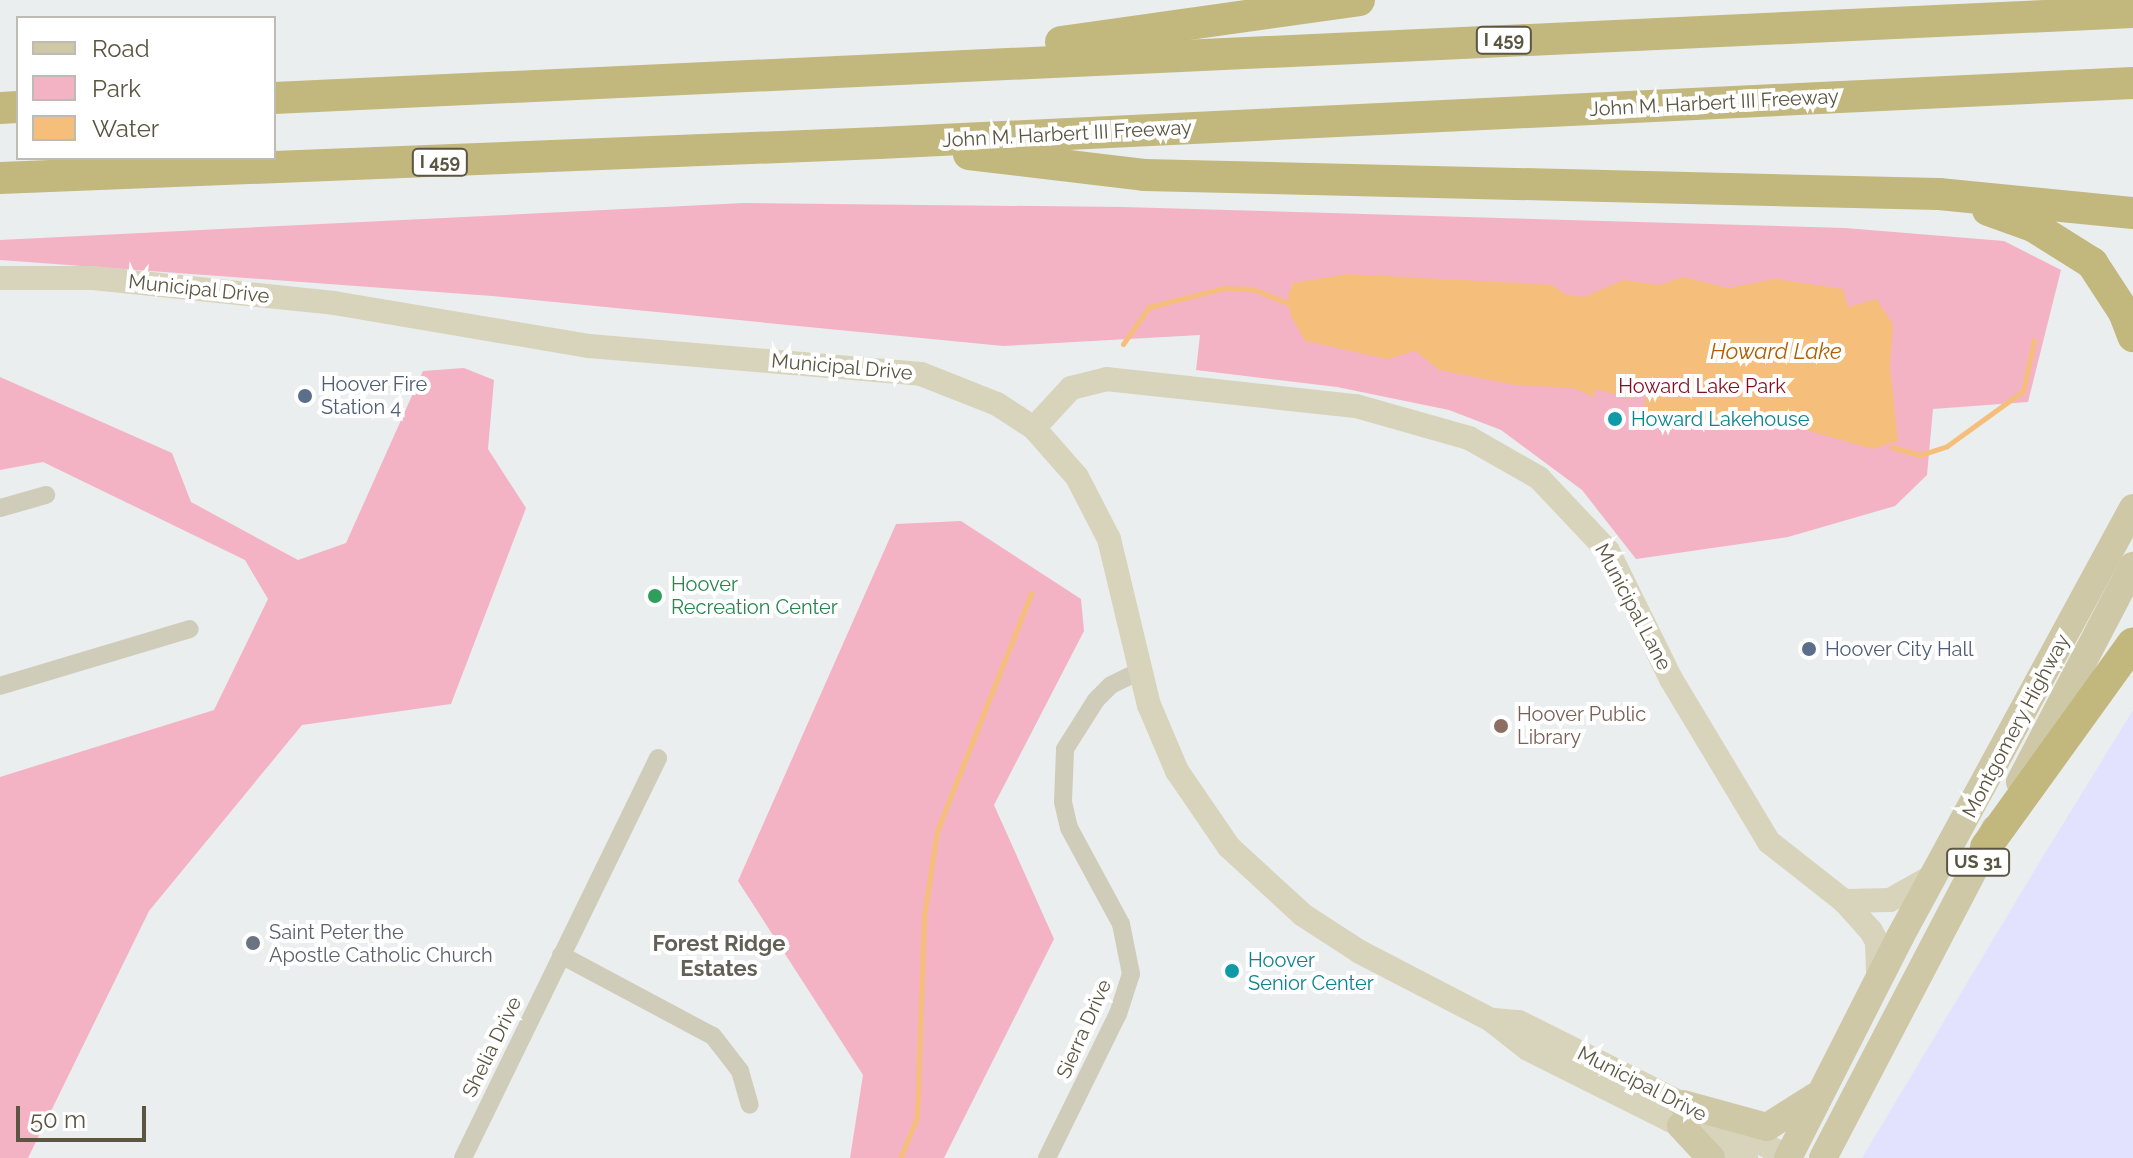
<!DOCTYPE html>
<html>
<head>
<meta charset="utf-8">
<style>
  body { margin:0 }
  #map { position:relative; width:2133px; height:1158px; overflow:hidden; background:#ebeeef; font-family:Raleway,sans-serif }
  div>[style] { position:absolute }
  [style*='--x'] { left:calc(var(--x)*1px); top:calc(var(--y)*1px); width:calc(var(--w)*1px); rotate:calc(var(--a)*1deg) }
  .commercial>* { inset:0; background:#e2e1fe }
  .green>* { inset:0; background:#f3b3c5 }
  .water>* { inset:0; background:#f6be7b }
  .stream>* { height:5px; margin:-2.5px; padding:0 2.5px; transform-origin:2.5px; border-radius:2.5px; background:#f6be7b }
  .street>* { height:18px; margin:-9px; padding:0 9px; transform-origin:9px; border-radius:9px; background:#d0ccba }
  .secondary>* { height:24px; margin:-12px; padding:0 12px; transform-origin:12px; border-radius:12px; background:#d8d4bb }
  .primary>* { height:28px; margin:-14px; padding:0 14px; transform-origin:14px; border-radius:14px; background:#cfc8a7 }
  .highway>* { height:32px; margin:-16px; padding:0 16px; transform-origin:16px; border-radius:16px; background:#c2b77d }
  .dots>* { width:22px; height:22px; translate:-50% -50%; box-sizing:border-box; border:4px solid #fff; border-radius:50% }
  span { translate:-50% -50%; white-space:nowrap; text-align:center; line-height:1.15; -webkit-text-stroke:8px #fff; paint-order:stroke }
  .shield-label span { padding:2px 6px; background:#fff; border:2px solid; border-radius:6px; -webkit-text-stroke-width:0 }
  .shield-label { font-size:18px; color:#5b5642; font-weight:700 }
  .street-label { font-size:20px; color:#5b5642 }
  .service-label { font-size:20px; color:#4e5e75 }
  .left { translate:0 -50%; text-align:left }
  .park-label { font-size:20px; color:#840c1f }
  .culture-label { font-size:20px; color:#0d838f }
  .leisure-label { font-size:20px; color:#27864d }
  .education-label { font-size:20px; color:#785e54 }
  .worship-label { font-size:20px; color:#5b616d }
  .water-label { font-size:22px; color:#b06000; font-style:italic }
  .neighbourhood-label { font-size:22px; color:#626158; font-weight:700 }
  .legend { position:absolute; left:16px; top:16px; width:260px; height:144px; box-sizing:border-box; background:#fff; border:2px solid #bdbbb3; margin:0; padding:10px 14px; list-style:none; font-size:24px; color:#5b5642 }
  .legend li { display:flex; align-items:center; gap:16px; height:40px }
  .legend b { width:40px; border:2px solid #bdbbb3 }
  .scale { position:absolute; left:16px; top:1106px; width:130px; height:36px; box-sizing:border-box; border:4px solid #5b5642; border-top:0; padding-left:10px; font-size:24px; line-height:28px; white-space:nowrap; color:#5b5642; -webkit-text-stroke:6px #fff; paint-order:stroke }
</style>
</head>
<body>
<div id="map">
  <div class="commercial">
    <i style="clip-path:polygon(2133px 710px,2133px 1158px,1862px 1158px,2039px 863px)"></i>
  </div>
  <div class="green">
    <i style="clip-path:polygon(744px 203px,1123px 207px,1845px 228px,2004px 241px,2061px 270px,2028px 402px,1933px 409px,1927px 475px,1895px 506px,1788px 537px,1636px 559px,1582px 490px,1501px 430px,1449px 410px,1337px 387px,1196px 370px,1200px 335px,1003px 346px,492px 296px,0 260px,0 240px)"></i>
    <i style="clip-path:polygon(464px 368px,494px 380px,488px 449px,526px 508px,451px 704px,302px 725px,149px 911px,28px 1158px,0 1158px,0 777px,214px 710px,268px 599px,245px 560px,43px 462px,0 470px,0 377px,172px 453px,191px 502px,298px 560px,346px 543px,423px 371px)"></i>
    <i style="clip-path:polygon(961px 521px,1081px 599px,1084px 631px,994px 805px,1054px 939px,944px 1158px,850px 1158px,863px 1075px,738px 881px,896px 524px)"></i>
  </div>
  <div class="water">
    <i style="clip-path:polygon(1347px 274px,1552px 285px,1566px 295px,1584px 297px,1623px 280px,1659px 285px,1683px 277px,1728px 288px,1775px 279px,1843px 289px,1848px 307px,1876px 299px,1893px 324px,1890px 366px,1898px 441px,1872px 449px,1785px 424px,1720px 427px,1643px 415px,1647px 392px,1629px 398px,1595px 389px,1594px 397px,1573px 388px,1515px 385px,1439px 370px,1415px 351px,1387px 359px,1305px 341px,1291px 316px,1288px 295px,1293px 283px)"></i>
  </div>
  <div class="stream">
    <i style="--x:1123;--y:344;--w:45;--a:-54.9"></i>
    <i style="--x:1149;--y:307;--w:77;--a:-14.2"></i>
    <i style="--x:1224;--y:288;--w:29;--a:2"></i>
    <i style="--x:1253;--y:289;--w:42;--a:22.3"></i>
    <i style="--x:1892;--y:447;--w:29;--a:16"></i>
    <i style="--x:1920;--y:455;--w:28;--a:-18"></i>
    <i style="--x:1947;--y:446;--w:94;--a:-35.9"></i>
    <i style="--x:2023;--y:391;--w:52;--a:-77.8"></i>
    <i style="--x:900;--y:1158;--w:44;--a:-67.5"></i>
    <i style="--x:917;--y:1117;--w:201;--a:-88"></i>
    <i style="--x:924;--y:916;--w:86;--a:-81.3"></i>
    <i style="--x:937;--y:831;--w:256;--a:-68.4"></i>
  </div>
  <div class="street">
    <i style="--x:0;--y:508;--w:48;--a:-15.8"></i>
    <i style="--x:0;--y:686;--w:198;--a:-16.7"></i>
    <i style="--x:561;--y:955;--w:172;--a:28.1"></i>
    <i style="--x:713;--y:1036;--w:44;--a:52.4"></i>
    <i style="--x:740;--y:1071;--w:35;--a:74"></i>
    <i style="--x:463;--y:1158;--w:445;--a:-64"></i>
    <i style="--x:1047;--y:1158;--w:161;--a:-63.8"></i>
    <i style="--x:1118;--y:1014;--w:42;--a:-72"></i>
    <i style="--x:1131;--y:974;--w:51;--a:-101.3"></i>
    <i style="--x:1121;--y:924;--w:109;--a:-118.4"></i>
    <i style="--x:1069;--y:828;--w:27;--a:-103"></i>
    <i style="--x:1063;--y:802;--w:53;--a:-87.8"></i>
    <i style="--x:1065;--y:749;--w:58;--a:-57.7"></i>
    <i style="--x:1096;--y:700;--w:21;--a:-45"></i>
    <i style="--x:1111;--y:685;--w:32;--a:-26"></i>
  </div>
  <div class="secondary">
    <i style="--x:0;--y:278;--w:93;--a:0"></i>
    <i style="--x:93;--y:278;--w:242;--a:5.9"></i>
    <i style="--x:334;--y:303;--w:259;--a:9.6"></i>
    <i style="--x:589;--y:346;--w:333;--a:4.8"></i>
    <i style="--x:921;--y:374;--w:82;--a:21.5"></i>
    <i style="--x:997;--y:404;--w:44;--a:33"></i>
    <i style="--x:1034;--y:428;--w:65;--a:48.7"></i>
    <i style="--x:1077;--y:477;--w:70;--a:62.7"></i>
    <i style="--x:1109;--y:539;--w:171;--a:76.5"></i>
    <i style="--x:1149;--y:705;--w:72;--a:67"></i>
    <i style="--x:1177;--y:771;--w:92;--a:55.6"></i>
    <i style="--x:1229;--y:847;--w:100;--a:42.6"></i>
    <i style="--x:1303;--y:915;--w:68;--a:33"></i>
    <i style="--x:1360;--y:952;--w:148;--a:27.4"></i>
    <i style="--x:1491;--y:1020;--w:47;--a:38.1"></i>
    <i style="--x:1528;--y:1049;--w:244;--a:26.6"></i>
    <i style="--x:1034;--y:428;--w:54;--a:-47.2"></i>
    <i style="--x:1071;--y:388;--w:36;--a:-14"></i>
    <i style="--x:1106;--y:379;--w:251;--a:6.2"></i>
    <i style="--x:1356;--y:406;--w:117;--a:15.8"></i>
    <i style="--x:1469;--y:438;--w:81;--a:29.7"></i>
    <i style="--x:1539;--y:478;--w:100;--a:46.6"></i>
    <i style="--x:1608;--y:551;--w:143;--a:63.8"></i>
    <i style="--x:1671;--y:679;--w:190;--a:59"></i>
    <i style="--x:1769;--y:842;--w:95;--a:38.2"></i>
    <i style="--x:1844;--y:901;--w:40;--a:48"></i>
    <i style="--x:1871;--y:931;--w:13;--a:61"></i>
    <i style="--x:1877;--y:942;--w:38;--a:88"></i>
    <i style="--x:1844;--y:901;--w:46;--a:-1.2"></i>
    <i style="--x:1890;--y:900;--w:49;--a:-29.2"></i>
    <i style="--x:1494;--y:1020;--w:25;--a:5"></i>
    <i style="--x:1519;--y:1022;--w:303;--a:26.6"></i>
  </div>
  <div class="primary">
    <i style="--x:2020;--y:782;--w:244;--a:-62.4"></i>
    <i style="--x:1683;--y:1104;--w:87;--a:15.3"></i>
    <i style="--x:1767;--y:1127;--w:58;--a:-32.3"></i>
    <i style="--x:1681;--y:1126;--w:44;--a:46.8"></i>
    <i style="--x:1788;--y:1158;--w:248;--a:-63.1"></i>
    <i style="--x:1900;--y:937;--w:488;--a:-61.5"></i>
    <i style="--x:1823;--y:1158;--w:371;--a:-62.4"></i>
  </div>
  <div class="highway">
    <i style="--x:1061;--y:42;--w:301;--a:-8"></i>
    <i style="--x:274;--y:98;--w:1861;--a:-2.65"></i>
    <i style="--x:0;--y:108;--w:18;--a:-3"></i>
    <i style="--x:969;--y:154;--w:176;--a:6.8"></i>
    <i style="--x:1144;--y:175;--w:795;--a:1.37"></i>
    <i style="--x:1939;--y:194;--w:195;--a:5.6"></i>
    <i style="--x:0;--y:178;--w:880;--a:-2.28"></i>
    <i style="--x:879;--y:143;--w:1255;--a:-2.74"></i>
    <i style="--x:1988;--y:210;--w:48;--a:19.6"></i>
    <i style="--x:2033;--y:226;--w:70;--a:32.1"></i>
    <i style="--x:2092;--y:263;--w:59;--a:56.9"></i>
    <i style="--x:2124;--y:312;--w:26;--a:69"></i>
    <i style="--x:1986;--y:847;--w:251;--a:-54.2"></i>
  </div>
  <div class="dots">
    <i style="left:305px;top:396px;background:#5c6f8a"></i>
    <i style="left:1615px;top:419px;background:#0f9aa8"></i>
    <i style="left:655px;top:596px;background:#2e9e5b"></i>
    <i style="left:1809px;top:649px;background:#5c6f8a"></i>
    <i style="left:1501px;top:726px;background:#8d6e63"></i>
    <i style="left:253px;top:943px;background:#6b7280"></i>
    <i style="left:1232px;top:971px;background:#0f9aa8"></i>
  </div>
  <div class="shield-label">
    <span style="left:1504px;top:40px">I 459</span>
    <span style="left:440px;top:162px">I 459</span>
    <span style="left:1978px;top:862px">US 31</span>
  </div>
  <div class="street-label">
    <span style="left:1714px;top:103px;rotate:-3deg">John M. Harbert III Freeway</span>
    <span style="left:1067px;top:134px;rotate:-3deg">John M. Harbert III Freeway</span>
    <span style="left:199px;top:289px;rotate:6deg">Municipal Drive</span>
    <span style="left:842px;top:367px;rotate:5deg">Municipal Drive</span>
    <span style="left:1633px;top:607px;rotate:62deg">Municipal Lane</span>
    <span style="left:2016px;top:726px;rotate:-62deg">Montgomery Highway</span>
    <span style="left:1084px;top:1029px;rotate:-66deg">Sierra Drive</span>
    <span style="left:492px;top:1047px;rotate:-64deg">Shelia Drive</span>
    <span style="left:1642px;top:1084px;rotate:27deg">Municipal Drive</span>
  </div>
  <div class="service-label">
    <span class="left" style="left:321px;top:396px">Hoover Fire<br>Station 4</span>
    <span class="left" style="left:1825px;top:649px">Hoover City Hall</span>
  </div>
  <div class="park-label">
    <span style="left:1702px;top:386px">Howard Lake Park</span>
  </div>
  <div class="culture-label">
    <span class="left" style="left:1631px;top:419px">Howard Lakehouse</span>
    <span class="left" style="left:1248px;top:972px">Hoover<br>Senior Center</span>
  </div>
  <div class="leisure-label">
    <span class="left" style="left:671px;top:596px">Hoover<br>Recreation Center</span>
  </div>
  <div class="education-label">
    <span class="left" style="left:1517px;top:726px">Hoover Public<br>Library</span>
  </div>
  <div class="worship-label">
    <span class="left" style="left:269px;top:944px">Saint Peter the<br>Apostle Catholic Church</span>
  </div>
  <div class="water-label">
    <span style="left:1776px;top:352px">Howard Lake</span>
  </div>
  <div class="neighbourhood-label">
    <span style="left:719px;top:956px">Forest Ridge<br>Estates</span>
  </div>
  <ul class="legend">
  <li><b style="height:10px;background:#cfc8a7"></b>Road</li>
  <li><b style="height:22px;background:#f3b3c5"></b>Park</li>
  <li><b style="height:22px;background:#f6be7b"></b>Water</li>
  </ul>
  <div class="scale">50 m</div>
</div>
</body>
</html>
